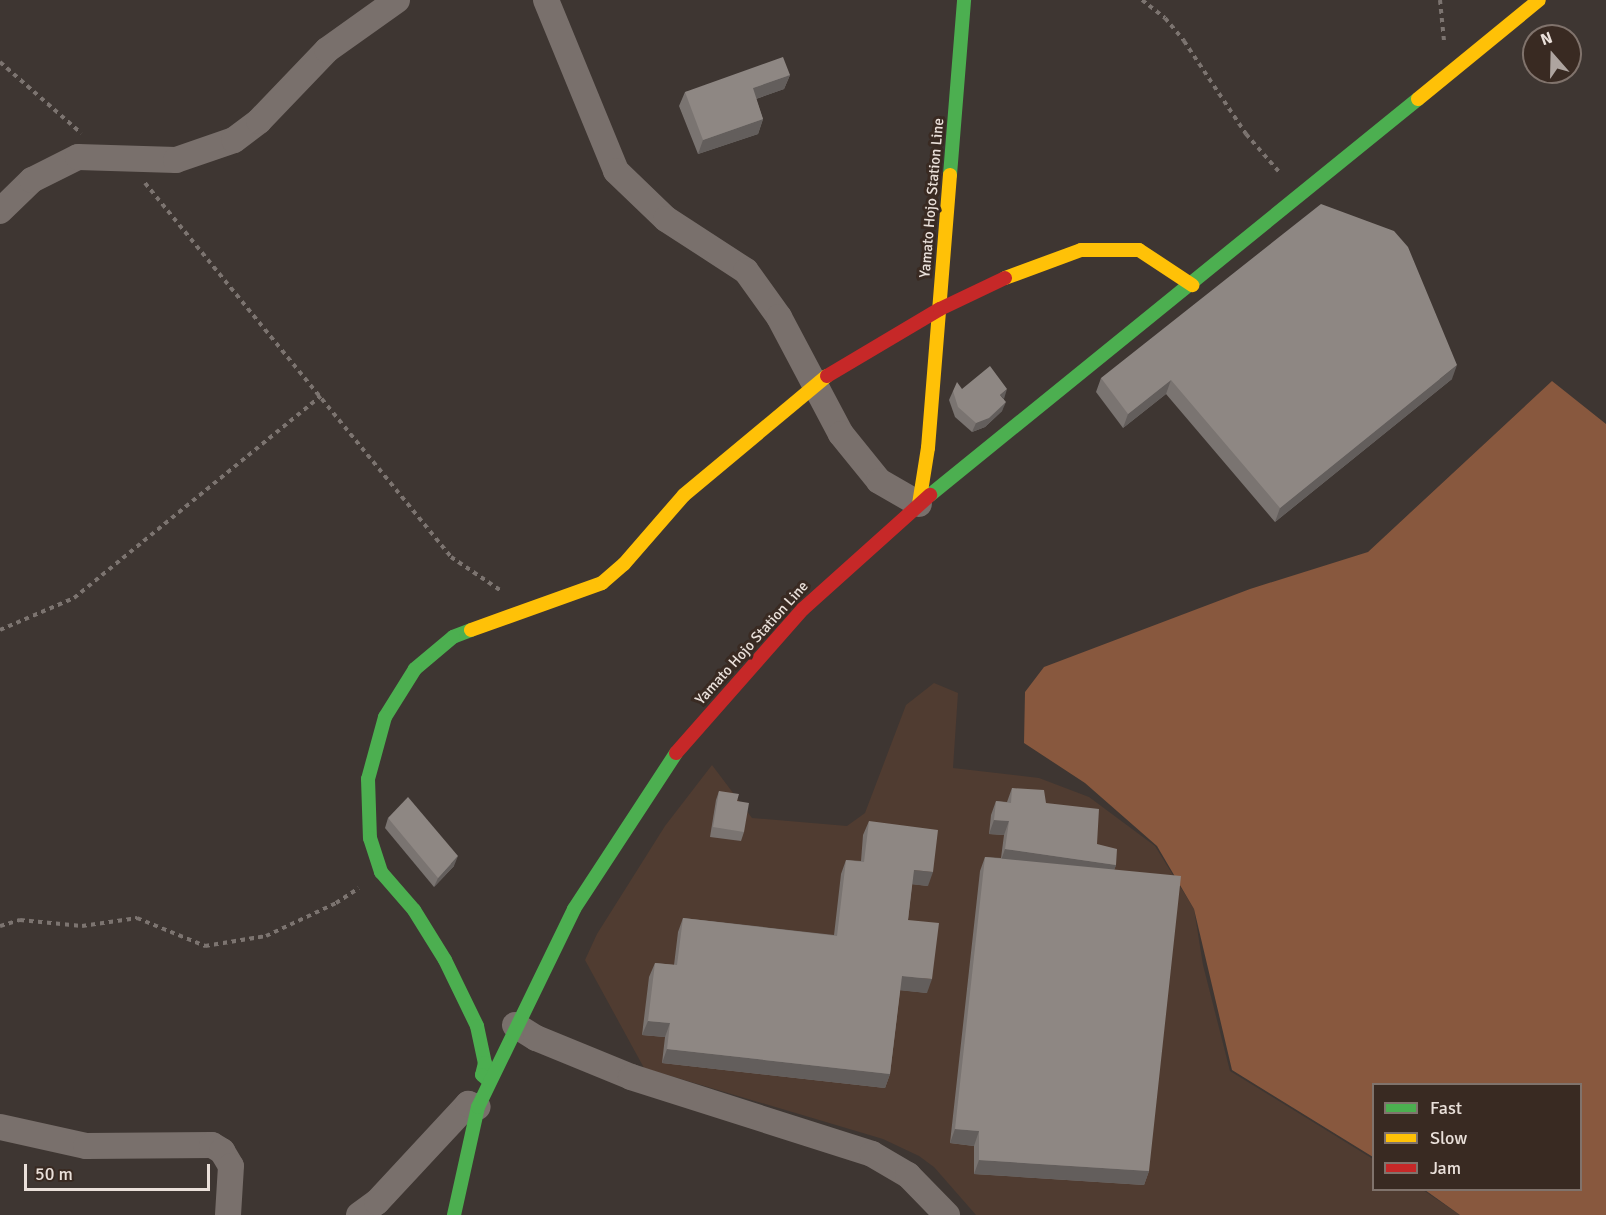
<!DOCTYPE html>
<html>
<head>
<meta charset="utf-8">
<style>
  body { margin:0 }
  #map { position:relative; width:1606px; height:1215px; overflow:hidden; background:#3e3632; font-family:Signika,sans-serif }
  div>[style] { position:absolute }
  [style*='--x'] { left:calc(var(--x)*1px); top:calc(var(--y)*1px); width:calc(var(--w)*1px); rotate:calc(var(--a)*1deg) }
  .built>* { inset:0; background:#503c31 }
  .forest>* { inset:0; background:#88583e }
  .path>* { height:4px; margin-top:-2px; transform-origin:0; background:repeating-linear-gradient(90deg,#7c7470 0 4.5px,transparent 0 9px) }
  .street>* { height:26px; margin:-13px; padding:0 13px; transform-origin:13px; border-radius:13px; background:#79706c }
  .fast>* { height:14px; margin:-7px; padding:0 7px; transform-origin:7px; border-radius:7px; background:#4caf50 }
  .slow>* { height:14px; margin:-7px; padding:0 7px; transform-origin:7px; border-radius:7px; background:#ffc107 }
  .jam>* { height:14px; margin:-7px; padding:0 7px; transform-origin:7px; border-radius:7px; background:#c62828 }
  .wall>* { inset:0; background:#7a7471 }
  .shaded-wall>* { inset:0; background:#635e5c }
  .building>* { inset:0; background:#8e8783 }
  span { translate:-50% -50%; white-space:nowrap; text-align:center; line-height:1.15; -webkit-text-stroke:6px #392a22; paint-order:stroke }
  .street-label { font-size:15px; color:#eae0da }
  .legend { position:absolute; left:1372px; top:1083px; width:210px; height:108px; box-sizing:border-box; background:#392a22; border:2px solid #80736c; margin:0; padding:8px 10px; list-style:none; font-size:18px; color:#eae0da }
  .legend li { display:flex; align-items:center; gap:12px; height:30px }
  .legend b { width:30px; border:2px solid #80736c }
  .north { position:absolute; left:1522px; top:24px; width:60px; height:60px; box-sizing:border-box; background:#392a22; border:2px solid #80736c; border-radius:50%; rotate:340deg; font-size:16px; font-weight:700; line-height:24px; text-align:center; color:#eae0da }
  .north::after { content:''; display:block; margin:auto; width:21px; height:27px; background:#aea49f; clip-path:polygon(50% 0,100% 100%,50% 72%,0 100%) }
  .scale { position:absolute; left:24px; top:1164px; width:186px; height:27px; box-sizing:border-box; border:3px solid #eae0da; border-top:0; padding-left:8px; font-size:18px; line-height:21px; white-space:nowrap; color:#eae0da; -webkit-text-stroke:4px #392a22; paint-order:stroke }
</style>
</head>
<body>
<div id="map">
  <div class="built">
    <i style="clip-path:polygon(934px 683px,958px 693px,953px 768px,1039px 778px,1089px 797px,1155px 846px,1194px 909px,1203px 965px,1230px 1071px,1373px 1159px,1374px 1190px,1423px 1190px,1460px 1215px,976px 1215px,934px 1167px,919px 1156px,883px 1139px,644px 1068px,585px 960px,597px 934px,665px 826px,712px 765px,752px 818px,847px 826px,865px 813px,906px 705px)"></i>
  </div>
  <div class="forest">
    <i style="clip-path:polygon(1552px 381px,1606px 424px,1606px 1215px,1460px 1215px,1425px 1190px,1580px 1190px,1580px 1084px,1374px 1084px,1373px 1157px,1232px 1070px,1194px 909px,1157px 846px,1085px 783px,1024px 743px,1025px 692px,1044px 667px,1250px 589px,1368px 552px)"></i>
  </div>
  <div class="path">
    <i style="--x:1142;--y:0;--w:29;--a:38"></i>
    <i style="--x:1165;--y:18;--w:30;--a:50"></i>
    <i style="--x:1184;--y:41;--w:112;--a:56.3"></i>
    <i style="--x:1246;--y:134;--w:52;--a:48.9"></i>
    <i style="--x:1440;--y:0;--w:41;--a:84.4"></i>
    <i style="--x:0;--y:62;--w:108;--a:41.2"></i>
    <i style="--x:145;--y:183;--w:483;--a:50.7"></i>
    <i style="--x:451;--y:557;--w:59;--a:34"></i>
    <i style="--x:0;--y:630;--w:81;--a:-23.4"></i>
    <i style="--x:74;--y:598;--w:319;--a:-39.3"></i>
    <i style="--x:0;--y:926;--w:21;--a:-17"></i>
    <i style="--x:20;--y:920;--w:62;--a:5.5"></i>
    <i style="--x:82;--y:926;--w:56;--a:-8.3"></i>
    <i style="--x:137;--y:918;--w:74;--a:22.4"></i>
    <i style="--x:205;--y:946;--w:62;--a:-9.3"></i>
    <i style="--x:266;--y:936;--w:77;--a:-25.2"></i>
    <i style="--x:336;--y:903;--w:27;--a:-33"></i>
  </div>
  <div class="street">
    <i style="--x:546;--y:0;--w:185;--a:67.7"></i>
    <i style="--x:616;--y:171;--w:69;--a:43.8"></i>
    <i style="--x:666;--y:219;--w:95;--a:33"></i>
    <i style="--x:746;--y:271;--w:57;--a:54.3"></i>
    <i style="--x:779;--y:317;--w:132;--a:62.1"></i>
    <i style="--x:841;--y:434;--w:60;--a:51"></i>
    <i style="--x:879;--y:481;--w:46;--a:29.9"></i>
    <i style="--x:0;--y:211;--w:45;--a:-44.1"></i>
    <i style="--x:32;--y:180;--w:51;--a:-26.6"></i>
    <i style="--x:78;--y:157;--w:98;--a:1.8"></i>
    <i style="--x:176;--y:160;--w:61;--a:-19"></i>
    <i style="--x:234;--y:140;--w:31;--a:-37"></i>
    <i style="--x:259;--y:121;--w:98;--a:-46.2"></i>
    <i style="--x:327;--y:50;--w:86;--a:-35.5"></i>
    <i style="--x:515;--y:1025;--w:25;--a:32"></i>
    <i style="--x:536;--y:1038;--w:103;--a:22.3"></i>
    <i style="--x:631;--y:1077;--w:253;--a:17.7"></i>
    <i style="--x:872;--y:1154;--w:42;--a:30.3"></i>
    <i style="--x:908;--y:1175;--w:56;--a:45.7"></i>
    <i style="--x:0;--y:1127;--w:88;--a:12.5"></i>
    <i style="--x:86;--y:1146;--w:126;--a:-0.5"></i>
    <i style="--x:212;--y:1145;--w:12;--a:31"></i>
    <i style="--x:222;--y:1151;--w:17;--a:59"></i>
    <i style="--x:231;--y:1166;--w:49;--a:93.5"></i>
    <i style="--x:359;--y:1215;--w:22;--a:-36"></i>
    <i style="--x:377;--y:1202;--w:134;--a:-47.1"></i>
    <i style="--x:468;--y:1104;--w:10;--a:17"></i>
  </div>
  <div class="fast">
    <i style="--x:950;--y:175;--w:176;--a:-85.4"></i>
    <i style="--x:930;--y:495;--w:628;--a:-39.06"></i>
    <i style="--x:471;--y:630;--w:19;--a:159"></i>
    <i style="--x:453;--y:637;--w:50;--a:139.9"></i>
    <i style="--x:415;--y:669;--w:57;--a:122"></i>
    <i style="--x:385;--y:717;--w:64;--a:105.3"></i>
    <i style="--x:368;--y:779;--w:59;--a:88.1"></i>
    <i style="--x:370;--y:838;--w:36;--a:72"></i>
    <i style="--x:381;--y:872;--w:50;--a:49"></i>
    <i style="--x:414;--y:910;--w:59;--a:58.2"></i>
    <i style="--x:445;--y:960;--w:73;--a:64.1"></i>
    <i style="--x:477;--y:1026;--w:38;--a:78"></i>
    <i style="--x:485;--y:1063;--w:12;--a:104"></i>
    <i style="--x:482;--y:1075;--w:8;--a:40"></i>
    <i style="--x:454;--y:1215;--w:111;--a:-77.5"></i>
    <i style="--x:478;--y:1107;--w:220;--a:-64.1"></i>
    <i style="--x:574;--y:909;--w:186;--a:-56.8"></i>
  </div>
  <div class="slow">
    <i style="--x:1418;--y:99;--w:156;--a:-39.3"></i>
    <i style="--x:1005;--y:278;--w:81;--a:-20.2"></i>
    <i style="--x:1081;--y:250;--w:58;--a:0"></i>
    <i style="--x:1139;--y:250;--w:64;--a:33.4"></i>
    <i style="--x:919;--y:504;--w:57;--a:-80.9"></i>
    <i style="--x:928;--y:448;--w:274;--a:-85.4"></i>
    <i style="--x:471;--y:630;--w:139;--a:-19.7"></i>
    <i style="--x:602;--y:583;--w:29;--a:-41"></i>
    <i style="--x:624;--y:564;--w:91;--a:-49"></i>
    <i style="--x:684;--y:495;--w:186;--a:-39.8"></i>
  </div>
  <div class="jam">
    <i style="--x:827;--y:376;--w:131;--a:-30.7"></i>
    <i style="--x:940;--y:309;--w:72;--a:-25.5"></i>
    <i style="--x:676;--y:753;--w:192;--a:-48.6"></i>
    <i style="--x:803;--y:609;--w:171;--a:-41.9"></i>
  </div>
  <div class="wall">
    <i style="clip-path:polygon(790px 75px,784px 89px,756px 99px,763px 119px,758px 134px,698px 154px,679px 106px,685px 92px)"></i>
    <i style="clip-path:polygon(1101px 378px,1452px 379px,1275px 522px,1166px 394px,1123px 428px,1096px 392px)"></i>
    <i style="clip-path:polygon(953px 391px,1004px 399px,1002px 411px,985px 427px,972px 432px,955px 417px,949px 400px)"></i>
    <i style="clip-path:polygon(1012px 788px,1046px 803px,1097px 844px,1116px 865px,1114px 870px,1149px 1171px,1144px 1185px,974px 1174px,974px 1146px,950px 1143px,980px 871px,985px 857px,1001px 858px,1004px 835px,989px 834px,991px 815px,996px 801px,1007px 802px)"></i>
    <i style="clip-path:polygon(719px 791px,737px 801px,744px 832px,741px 841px,710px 837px,716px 800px)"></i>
    <i style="clip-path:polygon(388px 818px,454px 866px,434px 887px,385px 828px)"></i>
    <i style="clip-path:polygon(869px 821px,928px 886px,912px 884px,908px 920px,927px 993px,900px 990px,890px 1074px,885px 1088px,662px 1063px,665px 1037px,642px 1035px,649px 977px,655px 963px,674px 965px,678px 932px,683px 918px,834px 935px,841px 874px,846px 860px,861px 861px,863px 835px)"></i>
  </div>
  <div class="shaded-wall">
    <i style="clip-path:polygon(790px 75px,784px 89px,747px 102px,753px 88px)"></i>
    <i style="clip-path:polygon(763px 119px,758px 134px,698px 154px,703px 140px)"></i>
    <i style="clip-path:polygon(1457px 365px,1452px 379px,1275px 522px,1280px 508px)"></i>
    <i style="clip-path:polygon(1171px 380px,1166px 394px,1123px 428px,1128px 414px)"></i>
    <i style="clip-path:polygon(1007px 389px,1004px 399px,1000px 395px)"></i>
    <i style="clip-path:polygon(1006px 402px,1002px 411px,985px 427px,972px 432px,976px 423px)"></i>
    <i style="clip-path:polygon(994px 820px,1009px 821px,1004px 835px,989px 834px)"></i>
    <i style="clip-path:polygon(1005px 849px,1116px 865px,1111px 879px,1000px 863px)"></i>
    <i style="clip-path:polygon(458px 856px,454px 866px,434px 887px,438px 878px)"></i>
    <i style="clip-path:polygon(914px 870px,933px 872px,928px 886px,909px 884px)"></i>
    <i style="clip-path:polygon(902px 976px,932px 979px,927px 993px,897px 990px)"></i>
    <i style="clip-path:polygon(648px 1021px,670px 1023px,665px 1037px,642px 1035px)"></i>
    <i style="clip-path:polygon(667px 1049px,890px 1074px,885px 1088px,662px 1063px)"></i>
    <i style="clip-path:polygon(955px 1129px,979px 1131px,974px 1146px,950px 1143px)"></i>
    <i style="clip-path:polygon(979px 1160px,1149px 1171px,1144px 1185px,974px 1174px)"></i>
  </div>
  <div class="building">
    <i style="clip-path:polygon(783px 57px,790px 75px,753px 88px,763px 119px,703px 140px,685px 92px)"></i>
    <i style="clip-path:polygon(1321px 204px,1394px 231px,1408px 247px,1457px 365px,1280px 508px,1171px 380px,1128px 414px,1101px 378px)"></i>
    <i style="clip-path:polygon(990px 366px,1007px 389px,1000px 395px,1006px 402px,989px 418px,976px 423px,958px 407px,953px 391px,957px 382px,962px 389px)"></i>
    <i style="clip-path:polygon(1012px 788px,1044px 790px,1046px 803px,1099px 809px,1097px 844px,1117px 849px,1116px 865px,1005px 849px,1009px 821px,994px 820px,996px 801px,1011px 803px)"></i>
    <i style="clip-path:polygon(719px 791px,739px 794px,737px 801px,749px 803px,744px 832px,713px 827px)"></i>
    <i style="clip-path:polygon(408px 797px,458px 856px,438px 878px,388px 818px)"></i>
    <i style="clip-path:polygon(869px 821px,938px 830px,933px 872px,914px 870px,908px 920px,939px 923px,932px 979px,902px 976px,890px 1074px,667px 1049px,670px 1023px,648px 1021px,655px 963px,677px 965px,683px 918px,837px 936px,846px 860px,864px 862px)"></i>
    <i style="clip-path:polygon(985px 857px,1181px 876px,1149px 1171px,979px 1160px,979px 1131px,955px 1129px)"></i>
  </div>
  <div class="street-label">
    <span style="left:932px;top:198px;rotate:-85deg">Yamato Hojo Station Line</span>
    <span style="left:752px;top:643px;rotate:-48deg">Yamato Hojo Station Line</span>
  </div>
  <ul class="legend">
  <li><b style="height:8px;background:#4caf50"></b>Fast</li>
  <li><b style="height:8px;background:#ffc107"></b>Slow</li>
  <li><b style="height:8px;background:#c62828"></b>Jam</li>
  </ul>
  <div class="north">N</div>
  <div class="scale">50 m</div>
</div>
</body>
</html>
